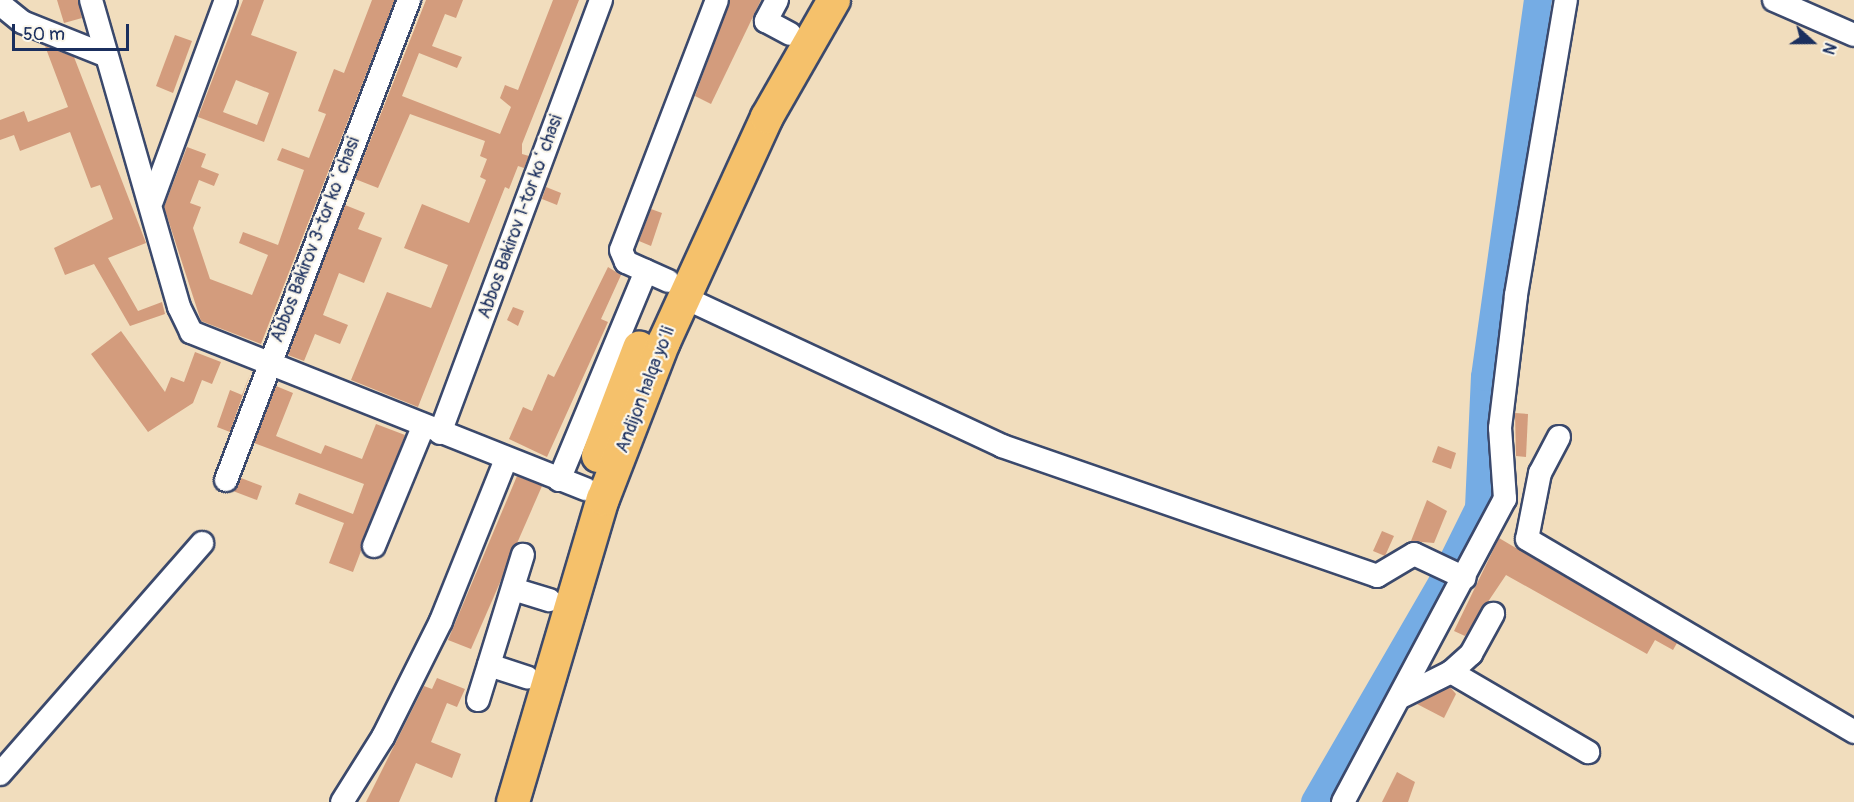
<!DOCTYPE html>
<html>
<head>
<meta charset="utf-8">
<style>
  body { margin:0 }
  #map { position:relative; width:1854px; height:802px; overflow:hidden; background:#f1ddbd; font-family:Pangolin,sans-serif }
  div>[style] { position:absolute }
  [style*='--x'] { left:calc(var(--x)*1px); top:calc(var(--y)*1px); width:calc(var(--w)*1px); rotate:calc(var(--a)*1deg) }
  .river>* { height:28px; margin:-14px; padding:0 14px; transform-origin:14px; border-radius:14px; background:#75ace4 }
  .building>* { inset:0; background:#d39c7d }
  .roads { filter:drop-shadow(2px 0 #3b496c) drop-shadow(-2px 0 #3b496c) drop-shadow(0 2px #3b496c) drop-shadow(0 -2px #3b496c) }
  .minor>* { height:22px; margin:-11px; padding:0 11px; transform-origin:11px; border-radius:11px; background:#fff }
  .highway>* { height:32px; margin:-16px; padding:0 16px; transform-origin:16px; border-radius:16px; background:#f5c16b }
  span { translate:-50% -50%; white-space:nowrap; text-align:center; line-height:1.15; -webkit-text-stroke:4.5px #fbf7ec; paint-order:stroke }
  .street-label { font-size:18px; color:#1b2f5e }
  .north { position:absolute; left:1782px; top:12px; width:60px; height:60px; -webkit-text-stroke:4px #fbf7ec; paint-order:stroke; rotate:111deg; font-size:16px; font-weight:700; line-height:24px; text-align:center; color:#1b2f5e }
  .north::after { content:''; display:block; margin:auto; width:21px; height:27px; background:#1b2f5e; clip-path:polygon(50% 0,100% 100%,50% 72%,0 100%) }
  .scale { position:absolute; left:12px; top:24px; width:117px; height:27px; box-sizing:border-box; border:3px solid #1b2f5e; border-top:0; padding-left:8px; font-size:18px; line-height:21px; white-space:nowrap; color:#1b2f5e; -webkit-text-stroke:4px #fbf7ec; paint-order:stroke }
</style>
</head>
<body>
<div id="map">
  <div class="river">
    <i style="--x:1315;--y:802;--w:255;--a:-59.9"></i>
    <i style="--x:1443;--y:581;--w:81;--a:-63.7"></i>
    <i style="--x:1479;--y:508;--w:131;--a:-87.4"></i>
    <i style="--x:1485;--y:377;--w:381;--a:-82"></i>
  </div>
  <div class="building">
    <i style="clip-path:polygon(57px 0,78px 0,82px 18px,64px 23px)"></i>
    <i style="clip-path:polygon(evenodd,243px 0,264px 0,251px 35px,297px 52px,264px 142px,198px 117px,243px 0,236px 80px,269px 93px,257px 125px,223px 112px,236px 80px)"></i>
    <i style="clip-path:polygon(372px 0,395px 0,261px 344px,201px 321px,164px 207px,187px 147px,206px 154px,201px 167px,219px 174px,214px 186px,199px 180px,190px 203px,201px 207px,193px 228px,210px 279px,252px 295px,268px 255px,239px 243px,243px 232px,278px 245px,304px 170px,277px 160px,282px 148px,309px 158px,326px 114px,318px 111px,334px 69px,344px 73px)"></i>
    <i style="clip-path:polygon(426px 0,463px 0,456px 18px,445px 14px,432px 46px,462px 57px,457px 68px,419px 53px,402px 96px,500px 134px,511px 107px,500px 98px,505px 85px,518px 90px,553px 0,579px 0,522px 144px,522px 154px,529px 156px,524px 168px,518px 166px,509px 189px,505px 187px,418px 407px,351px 380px,387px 292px,431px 308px,448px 265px,404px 248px,422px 204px,469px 223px,486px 180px,480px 177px,487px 159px,480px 156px,485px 141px,410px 114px,378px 188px,355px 179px)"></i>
    <i style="clip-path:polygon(730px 0,761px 0,711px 104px,695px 96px)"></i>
    <i style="clip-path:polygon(175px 35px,192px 41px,173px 93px,156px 86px)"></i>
    <i style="clip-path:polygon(45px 46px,74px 57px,146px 243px,108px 258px,138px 311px,162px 302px,165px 314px,130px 326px,94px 264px,65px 275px,54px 248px,113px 219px,100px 185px,91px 188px,70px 132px,20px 151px,14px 135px,0 140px,0 120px,24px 111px,28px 122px,68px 107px)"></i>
    <i style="clip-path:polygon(546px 187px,561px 193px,557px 205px,542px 199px)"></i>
    <i style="clip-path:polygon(345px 205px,365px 213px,358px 229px,382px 238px,364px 283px,339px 273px,323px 315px,348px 325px,340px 344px,315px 334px,304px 361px,288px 355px)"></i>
    <i style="clip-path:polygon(651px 209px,662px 213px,651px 246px,639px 241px)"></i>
    <i style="clip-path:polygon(608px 267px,621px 275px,601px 319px,608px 322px,547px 457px,509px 439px,523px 407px,532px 411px,548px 374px,554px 377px)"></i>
    <i style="clip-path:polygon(513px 307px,524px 311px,518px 326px,507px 320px)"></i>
    <i style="clip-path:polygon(121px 331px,165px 392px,171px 377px,184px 382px,195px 352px,221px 362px,212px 384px,202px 380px,193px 403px,148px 432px,91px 354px)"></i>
    <i style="clip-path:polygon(250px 374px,230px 432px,217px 427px,230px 390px,242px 395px)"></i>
    <i style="clip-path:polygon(276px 386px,293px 393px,276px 436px,321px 454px,325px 445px,362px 459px,376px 424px,405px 435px,353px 572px,329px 563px,344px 523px,295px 504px,299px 493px,353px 514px,364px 484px,254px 443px)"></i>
    <i style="clip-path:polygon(1515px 413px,1528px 414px,1526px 457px,1516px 456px)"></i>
    <i style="clip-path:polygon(1438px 446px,1456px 453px,1451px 469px,1432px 462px)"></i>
    <i style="clip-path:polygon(517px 476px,542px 486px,471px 649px,448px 640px)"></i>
    <i style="clip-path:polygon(241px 478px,262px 486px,257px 500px,233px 491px)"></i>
    <i style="clip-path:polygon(1427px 500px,1447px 511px,1434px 543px,1411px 541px)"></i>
    <i style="clip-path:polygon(1382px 531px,1394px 536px,1385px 556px,1373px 551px)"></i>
    <i style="clip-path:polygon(1499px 538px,1677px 643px,1673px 650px,1655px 640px,1647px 654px,1506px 575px,1465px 636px,1454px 631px)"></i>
    <i style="clip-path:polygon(437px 678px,465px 689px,457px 707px,447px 703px,431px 742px,461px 754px,452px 778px,416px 763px,399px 802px,366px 802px,424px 686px,432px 689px)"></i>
    <i style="clip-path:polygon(1450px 687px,1456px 694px,1444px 718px,1417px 704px)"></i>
    <i style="clip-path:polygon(1397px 772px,1415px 782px,1408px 802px,1382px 802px)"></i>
  </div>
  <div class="roads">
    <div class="minor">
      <i style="--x:91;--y:0;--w:319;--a:74"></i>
      <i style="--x:179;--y:307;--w:28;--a:64"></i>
      <i style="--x:191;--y:332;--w:425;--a:21.7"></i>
      <i style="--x:777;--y:0;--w:24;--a:118"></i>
      <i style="--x:766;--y:21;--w:27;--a:28"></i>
      <i style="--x:1774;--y:0;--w:87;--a:23.6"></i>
      <i style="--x:0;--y:4;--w:28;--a:39"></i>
      <i style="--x:22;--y:22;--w:89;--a:21.7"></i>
      <i style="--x:152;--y:201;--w:214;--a:-69.8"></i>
      <i style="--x:646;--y:271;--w:24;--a:24"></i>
      <i style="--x:683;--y:297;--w:352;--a:25"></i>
      <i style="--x:1002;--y:446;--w:397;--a:19.1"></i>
      <i style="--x:1377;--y:576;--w:43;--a:-30.7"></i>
      <i style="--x:1414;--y:554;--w:56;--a:25.2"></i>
      <i style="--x:440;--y:433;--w:462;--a:-69.6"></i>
      <i style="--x:1559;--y:437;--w:41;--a:117.8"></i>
      <i style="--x:1540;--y:473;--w:67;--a:101.1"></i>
      <i style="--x:1527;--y:539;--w:380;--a:30.5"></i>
      <i style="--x:226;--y:480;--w:514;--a:-69.13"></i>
      <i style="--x:559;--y:480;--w:226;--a:-67.4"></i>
      <i style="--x:646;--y:271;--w:22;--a:-156"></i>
      <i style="--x:626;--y:262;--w:13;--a:-113"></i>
      <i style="--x:621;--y:250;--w:268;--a:-69"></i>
      <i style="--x:374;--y:546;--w:129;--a:-67.6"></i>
      <i style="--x:513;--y:589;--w:38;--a:17"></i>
      <i style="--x:489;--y:665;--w:40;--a:18"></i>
      <i style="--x:1451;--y:672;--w:27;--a:-42"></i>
      <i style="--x:1471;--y:654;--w:46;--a:-61.2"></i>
      <i style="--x:1403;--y:696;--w:54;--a:-26.6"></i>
      <i style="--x:1451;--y:672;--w:159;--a:30.3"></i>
      <i style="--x:478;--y:700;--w:152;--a:-72.8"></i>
      <i style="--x:0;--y:774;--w:307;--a:-48.8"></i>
      <i style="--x:342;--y:802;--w:77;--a:-57.8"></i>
      <i style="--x:383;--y:737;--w:130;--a:-63.4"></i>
      <i style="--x:441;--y:621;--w:171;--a:-68.1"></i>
      <i style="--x:1343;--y:802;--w:344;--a:-61.9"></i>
      <i style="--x:1505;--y:499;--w:71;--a:-94"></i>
      <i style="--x:1500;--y:428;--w:134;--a:-83.1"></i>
      <i style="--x:1516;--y:295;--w:299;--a:-80.4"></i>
    </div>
    <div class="highway">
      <i style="--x:598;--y:456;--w:116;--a:-69.2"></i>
      <i style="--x:513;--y:802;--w:316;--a:-73.5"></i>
      <i style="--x:603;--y:499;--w:168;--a:-68.8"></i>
      <i style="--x:664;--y:342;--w:247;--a:-65.4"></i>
      <i style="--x:767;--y:117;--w:135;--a:-60.2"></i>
    </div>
  </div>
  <div class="street-label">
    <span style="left:521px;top:217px;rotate:-70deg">Abbos Bakirov 1-tor koʻchasi</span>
    <span style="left:316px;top:240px;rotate:-69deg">Abbos Bakirov 3-tor koʻchasi</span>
    <span style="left:646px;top:390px;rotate:-69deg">Andijon halqa yo‘li</span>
  </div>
  <div class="north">N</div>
  <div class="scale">50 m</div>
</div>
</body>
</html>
